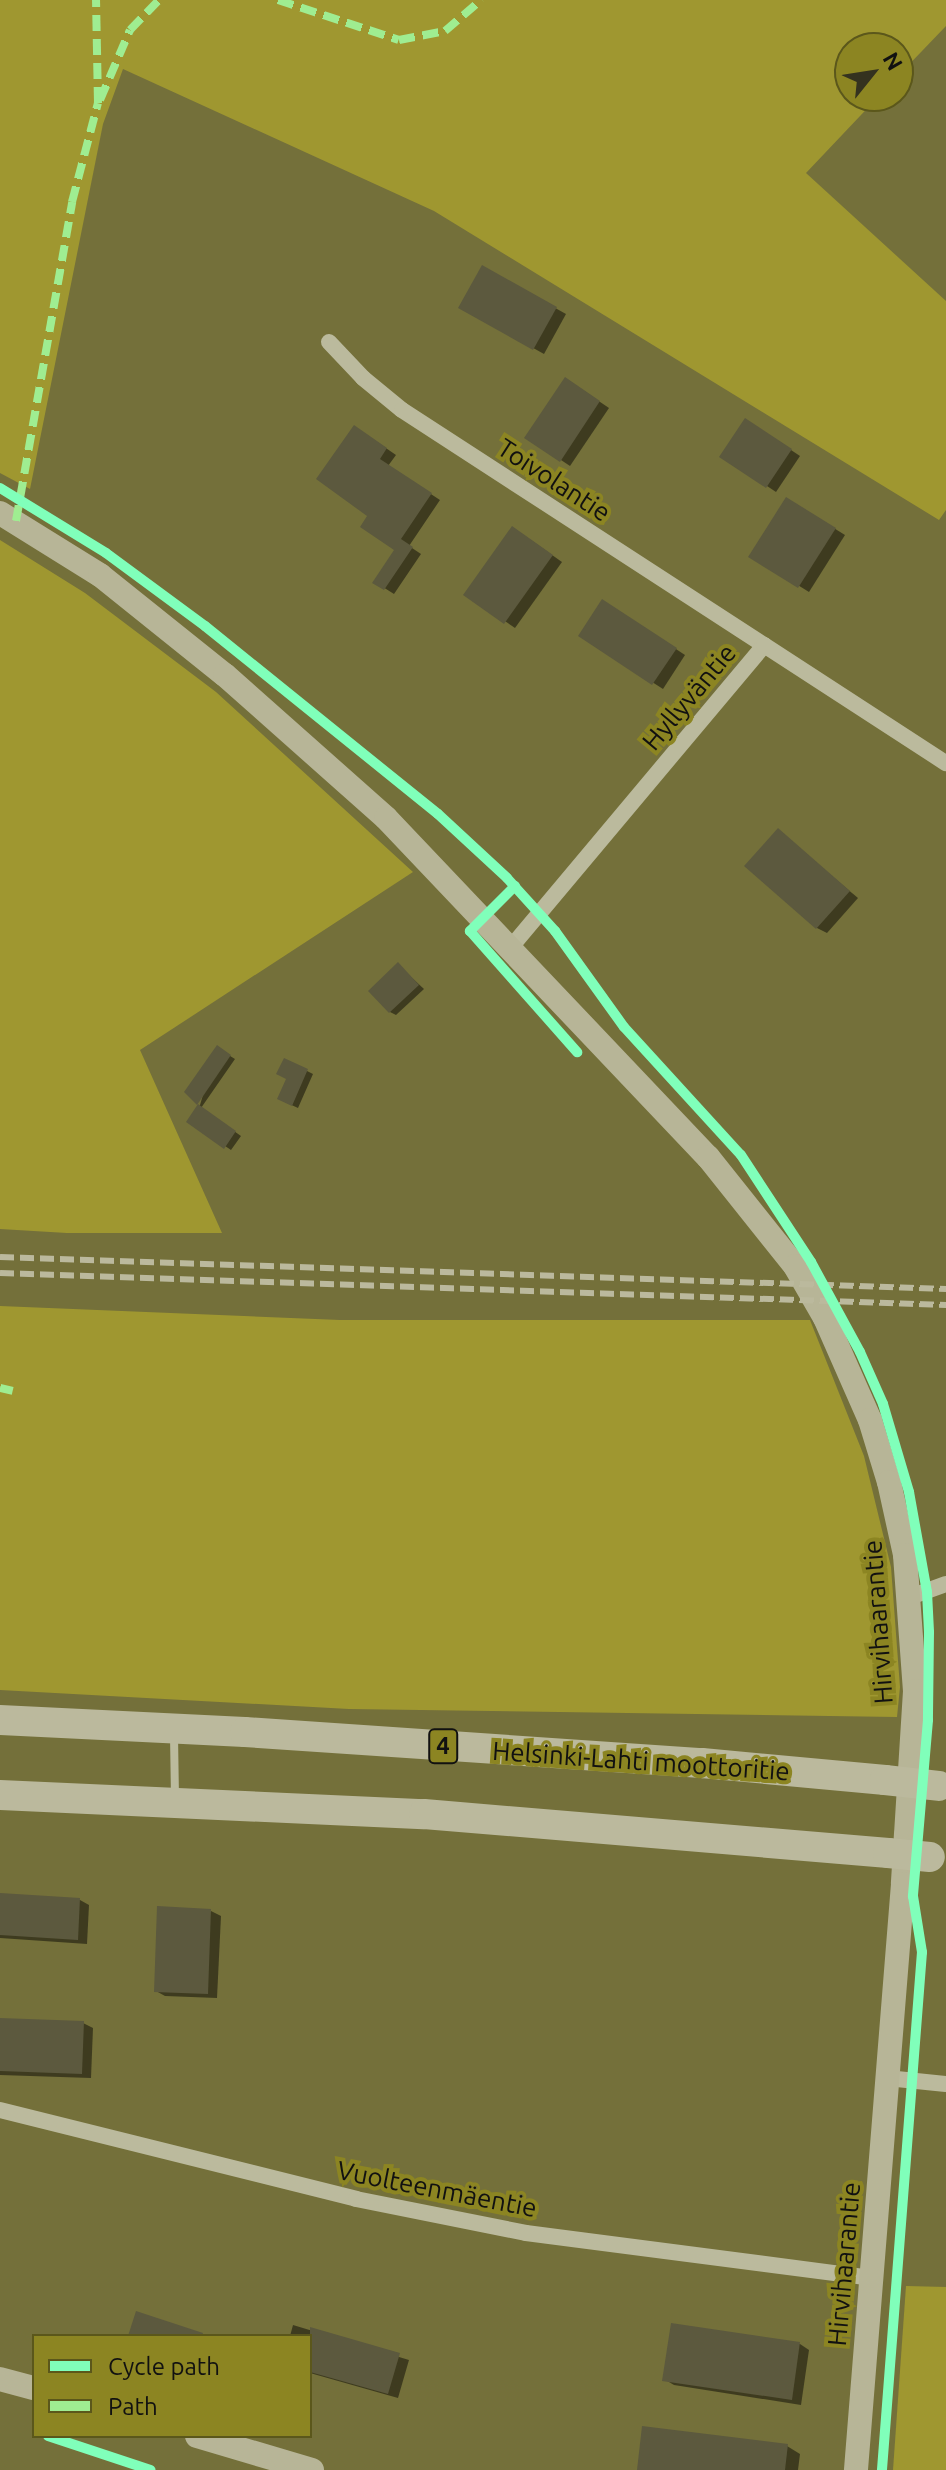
<!DOCTYPE html>
<html>
<head>
<meta charset="utf-8">
<style>
  body { margin:0 }
  #map { position:relative; width:946px; height:2470px; overflow:hidden; background:#74703a; font-family:Ubuntu,sans-serif }
  div>[style] { position:absolute }
  [style*='--x'] { left:calc(var(--x)*1px); top:calc(var(--y)*1px); width:calc(var(--w)*1px); rotate:calc(var(--a)*1deg) }
  .green>* { inset:0; background:#9f9730 }
  .shadow>* { inset:0; background:#0007 }
  .building>* { inset:0; background:#5c593e }
  .lane>* { height:8px; margin:-4px; padding:0 4px; transform-origin:4px; border-radius:4px; background:#bbba9d }
  .street>* { height:16px; margin:-8px; padding:0 8px; transform-origin:8px; border-radius:8px; background:#bbba9d }
  .secondary>* { height:24px; margin:-12px; padding:0 12px; transform-origin:12px; border-radius:12px; background:#b7b597 }
  .highway>* { height:30px; margin:-15px; padding:0 15px; transform-origin:15px; border-radius:15px; background:#bbb99d }
  .rail>* { height:6px; margin-top:-3px; transform-origin:0; background:repeating-linear-gradient(90deg,#bbb99d 0 14px,transparent 0 20px) }
  .highway-bridge>* { height:30px; margin:-15px; padding:0 15px; transform-origin:15px; border-radius:15px; background:#bbb99d }
  .quiet>* { height:8px; margin-top:-4px; transform-origin:0; background:repeating-linear-gradient(90deg,#9fed91 0 16px,transparent 0 24px) }
  .cycleway>* { height:10px; margin:-5px; padding:0 5px; transform-origin:5px; border-radius:5px; background:#80ffba }
  span { translate:-50% -50%; white-space:nowrap; text-align:center; line-height:1.15; -webkit-text-stroke:8px #8c8522; paint-order:stroke }
  .shield-label span { padding:2px 6px; background:#8c8522; border:2px solid; border-radius:6px; -webkit-text-stroke-width:0 }
  .shield-label { font-size:24px; color:#111; font-weight:700 }
  .street-label { font-size:26px; color:#111 }
  .legend { position:absolute; left:32px; top:2334px; width:280px; height:104px; box-sizing:border-box; background:#8c8522; border:2px solid #5b571b; margin:0; padding:10px 14px; list-style:none; font-size:24px; color:#111 }
  .legend li { display:flex; align-items:center; gap:16px; height:40px }
  .legend b { width:40px; border:2px solid #5b571b }
  .north { position:absolute; left:834px; top:32px; width:80px; height:80px; box-sizing:border-box; background:#8c8522; border:2px solid #5b571b; border-radius:50%; rotate:60deg; font-size:22px; font-weight:700; line-height:32px; text-align:center; color:#111 }
  .north::after { content:''; display:block; margin:auto; width:28px; height:36px; background:#34321f; clip-path:polygon(50% 0,100% 100%,50% 72%,0 100%) }
</style>
</head>
<body>
<div id="map">
  <div class="green">
    <i style="clip-path:polygon(0 0,946px 0,946px 26px,898px 76px,898px 48px,850px 48px,850px 96px,879px 96px,806px 173px,946px 301px,946px 510px,939px 520px,434px 211px,123px 69px,103px 124px,30px 489px,0 473px)"></i>
    <i style="clip-path:polygon(0 540px,85px 593px,216px 692px,413px 872px,140px 1050px,222px 1233px,67px 1233px,0 1229px)"></i>
    <i style="clip-path:polygon(0 1306px,340px 1320px,810px 1320px,864px 1456px,891px 1567px,900px 1687px,897px 1717px,349px 1709px,0 1690px)"></i>
    <i style="clip-path:polygon(906px 2286px,946px 2287px,946px 2470px,893px 2470px)"></i>
  </div>
  <div class="shadow">
    <i style="clip-path:polygon(483px 268px,566px 314px,544px 354px,461px 308px)"></i>
    <i style="clip-path:polygon(575px 385px,609px 408px,570px 466px,561px 460px)"></i>
    <i style="clip-path:polygon(755px 426px,800px 456px,776px 492px,767px 486px)"></i>
    <i style="clip-path:polygon(364px 433px,396px 455px,388px 466px,440px 500px,409px 546px,421px 554px,394px 594px,375px 582px,396px 549px,370px 515px)"></i>
    <i style="clip-path:polygon(787px 499px,845px 535px,809px 592px,751px 556px)"></i>
    <i style="clip-path:polygon(522px 534px,562px 562px,515px 628px,465px 594px)"></i>
    <i style="clip-path:polygon(612px 607px,685px 655px,663px 689px,580px 636px)"></i>
    <i style="clip-path:polygon(778px 831px,858px 898px,827px 933px,817px 928px)"></i>
    <i style="clip-path:polygon(398px 965px,424px 989px,396px 1015px,390px 1012px)"></i>
    <i style="clip-path:polygon(217px 1048px,235px 1059px,201px 1108px,241px 1136px,231px 1150px,188px 1121px,200px 1105px)"></i>
    <i style="clip-path:polygon(285px 1060px,313px 1074px,298px 1108px,285px 1102px,288px 1078px)"></i>
    <i style="clip-path:polygon(0 1895px,80px 1900px,89px 1905px,87px 1944px,0 1938px)"></i>
    <i style="clip-path:polygon(211px 1911px,221px 1916px,217px 1998px,165px 1996px,156px 1991px)"></i>
    <i style="clip-path:polygon(0 2020px,83px 2023px,93px 2028px,91px 2078px,0 2075px)"></i>
    <i style="clip-path:polygon(293px 2325px,409px 2360px,398px 2398px,310px 2373px,310px 2336px,290px 2336px)"></i>
    <i style="clip-path:polygon(673px 2325px,800px 2344px,809px 2350px,801px 2405px,674px 2385px,664px 2379px)"></i>
    <i style="clip-path:polygon(787px 2446px,800px 2454px,798px 2470px,639px 2470px)"></i>
  </div>
  <div class="building">
    <i style="clip-path:polygon(482px 265px,557px 307px,533px 350px,458px 308px)"></i>
    <i style="clip-path:polygon(565px 377px,600px 401px,560px 462px,524px 438px)"></i>
    <i style="clip-path:polygon(745px 418px,792px 449px,766px 488px,719px 457px)"></i>
    <i style="clip-path:polygon(354px 425px,387px 448px,380px 459px,432px 493px,401px 539px,413px 547px,384px 590px,372px 583px,394px 550px,360px 527px,367px 516px,316px 479px)"></i>
    <i style="clip-path:polygon(786px 497px,836px 528px,798px 588px,748px 557px)"></i>
    <i style="clip-path:polygon(512px 526px,553px 555px,504px 624px,463px 595px)"></i>
    <i style="clip-path:polygon(602px 599px,677px 648px,652px 685px,578px 636px)"></i>
    <i style="clip-path:polygon(778px 828px,850px 891px,816px 929px,744px 866px)"></i>
    <i style="clip-path:polygon(398px 962px,419px 985px,389px 1013px,368px 991px)"></i>
    <i style="clip-path:polygon(217px 1045px,231px 1055px,197px 1105px,184px 1092px)"></i>
    <i style="clip-path:polygon(284px 1058px,308px 1069px,292px 1106px,277px 1099px,286px 1079px,276px 1074px)"></i>
    <i style="clip-path:polygon(198px 1104px,236px 1131px,224px 1149px,186px 1122px)"></i>
    <i style="clip-path:polygon(0 1893px,80px 1898px,78px 1940px,0 1935px)"></i>
    <i style="clip-path:polygon(157px 1906px,211px 1909px,208px 1994px,154px 1992px)"></i>
    <i style="clip-path:polygon(0 2018px,84px 2021px,82px 2074px,0 2071px)"></i>
    <i style="clip-path:polygon(136px 2311px,203px 2333px,202px 2336px,128px 2336px)"></i>
    <i style="clip-path:polygon(671px 2323px,800px 2342px,792px 2400px,662px 2381px)"></i>
    <i style="clip-path:polygon(310px 2327px,400px 2353px,388px 2394px,310px 2372px)"></i>
    <i style="clip-path:polygon(642px 2426px,788px 2444px,785px 2470px,637px 2470px)"></i>
  </div>
  <div class="lane">
    <i style="--x:174;--y:1735;--w:62;--a:89.1"></i>
  </div>
  <div class="street">
    <i style="--x:329;--y:342;--w:50;--a:46.6"></i>
    <i style="--x:363;--y:378;--w:50;--a:39.4"></i>
    <i style="--x:402;--y:410;--w:432;--a:33"></i>
    <i style="--x:511;--y:947;--w:394;--a:-50"></i>
    <i style="--x:764;--y:645;--w:217;--a:33"></i>
    <i style="--x:910;--y:1597;--w:38;--a:-20"></i>
    <i style="--x:887;--y:2078;--w:59;--a:5.8"></i>
    <i style="--x:0;--y:2110;--w:367;--a:14"></i>
    <i style="--x:356;--y:2199;--w:173;--a:11.3"></i>
    <i style="--x:526;--y:2233;--w:348;--a:7.4"></i>
  </div>
  <div class="secondary">
    <i style="--x:0;--y:513;--w:118;--a:31.8"></i>
    <i style="--x:100;--y:575;--w:160;--a:38.7"></i>
    <i style="--x:225;--y:675;--w:215;--a:41.6"></i>
    <i style="--x:386;--y:818;--w:468;--a:46.5"></i>
    <i style="--x:708;--y:1157;--w:139;--a:51.4"></i>
    <i style="--x:795;--y:1266;--w:60;--a:60"></i>
    <i style="--x:825;--y:1318;--w:111;--a:66.2"></i>
    <i style="--x:870;--y:1420;--w:65;--a:73"></i>
    <i style="--x:889;--y:1482;--w:75;--a:77.6"></i>
    <i style="--x:905;--y:1555;--w:136;--a:85.8"></i>
    <i style="--x:915;--y:1691;--w:193;--a:93.6"></i>
    <i style="--x:903;--y:1884;--w:588;--a:94.59"></i>
    <i style="--x:0;--y:2379;--w:35;--a:15"></i>
    <i style="--x:197;--y:2436;--w:120;--a:16.5"></i>
  </div>
  <div class="highway">
    <i style="--x:0;--y:1720;--w:245;--a:2.8"></i>
    <i style="--x:245;--y:1732;--w:458;--a:3.9"></i>
    <i style="--x:702;--y:1763;--w:184;--a:5.3"></i>
    <i style="--x:0;--y:1795;--w:424;--a:2.6"></i>
    <i style="--x:424;--y:1814;--w:466;--a:4.8"></i>
  </div>
  <div class="rail">
    <i style="--x:0;--y:1257;--w:947;--a:1.94"></i>
    <i style="--x:0;--y:1273;--w:947;--a:1.94"></i>
  </div>
  <div class="highway-bridge">
    <i style="--x:885;--y:1780;--w:54;--a:6.3"></i>
    <i style="--x:888;--y:1853;--w:42;--a:5.4"></i>
  </div>
  <div class="quiet">
    <i style="--x:278;--y:0;--w:127;--a:18.3"></i>
    <i style="--x:399;--y:40;--w:47;--a:-11.1"></i>
    <i style="--x:445;--y:31;--w:48;--a:-40.7"></i>
    <i style="--x:100;--y:100;--w:76;--a:-66.8"></i>
    <i style="--x:130;--y:30;--w:42;--a:-46"></i>
    <i style="--x:16;--y:521;--w:324;--a:-80"></i>
    <i style="--x:72;--y:202;--w:102;--a:-75.3"></i>
    <i style="--x:98;--y:103;--w:103;--a:-91.1"></i>
    <i style="--x:0;--y:1388;--w:13;--a:13"></i>
  </div>
  <div class="cycleway">
    <i style="--x:0;--y:488;--w:124;--a:31.5"></i>
    <i style="--x:106;--y:553;--w:123;--a:36.4"></i>
    <i style="--x:205;--y:626;--w:299;--a:38.9"></i>
    <i style="--x:438;--y:814;--w:94;--a:42.8"></i>
    <i style="--x:507;--y:878;--w:72;--a:47.8"></i>
    <i style="--x:555;--y:931;--w:118;--a:54.3"></i>
    <i style="--x:624;--y:1027;--w:173;--a:47.6"></i>
    <i style="--x:741;--y:1155;--w:128;--a:56.8"></i>
    <i style="--x:811;--y:1262;--w:102;--a:61.4"></i>
    <i style="--x:860;--y:1352;--w:57;--a:66.1"></i>
    <i style="--x:883;--y:1404;--w:92;--a:73.5"></i>
    <i style="--x:909;--y:1492;--w:102;--a:79.8"></i>
    <i style="--x:927;--y:1592;--w:40;--a:87.1"></i>
    <i style="--x:929;--y:1632;--w:88;--a:90.7"></i>
    <i style="--x:928;--y:1720;--w:177;--a:94.9"></i>
    <i style="--x:913;--y:1896;--w:57;--a:80.9"></i>
    <i style="--x:922;--y:1952;--w:520;--a:94.42"></i>
    <i style="--x:515;--y:886;--w:64;--a:135"></i>
    <i style="--x:470;--y:931;--w:162;--a:48.5"></i>
    <i style="--x:48;--y:2436;--w:108;--a:18.3"></i>
  </div>
  <div class="shield-label">
    <span style="left:443px;top:1746px">4</span>
  </div>
  <div class="street-label">
    <span style="left:554px;top:480px;rotate:33deg">Toivolantie</span>
    <span style="left:689px;top:697px;rotate:-50deg">Hyllyväntie</span>
    <span style="left:878px;top:1622px;rotate:-94deg">Hirvihaarantie</span>
    <span style="left:641px;top:1761px;rotate:4deg">Helsinki-Lahti moottoritie</span>
    <span style="left:437px;top:2189px;rotate:11deg">Vuolteenmäentie</span>
    <span style="left:844px;top:2264px;rotate:-85deg">Hirvihaarantie</span>
  </div>
  <ul class="legend">
  <li><b style="height:10px;background:#80ffba"></b>Cycle path</li>
  <li><b style="height:10px;background:#9fed91"></b>Path</li>
  </ul>
  <div class="north">N</div>
</div>
</body>
</html>
